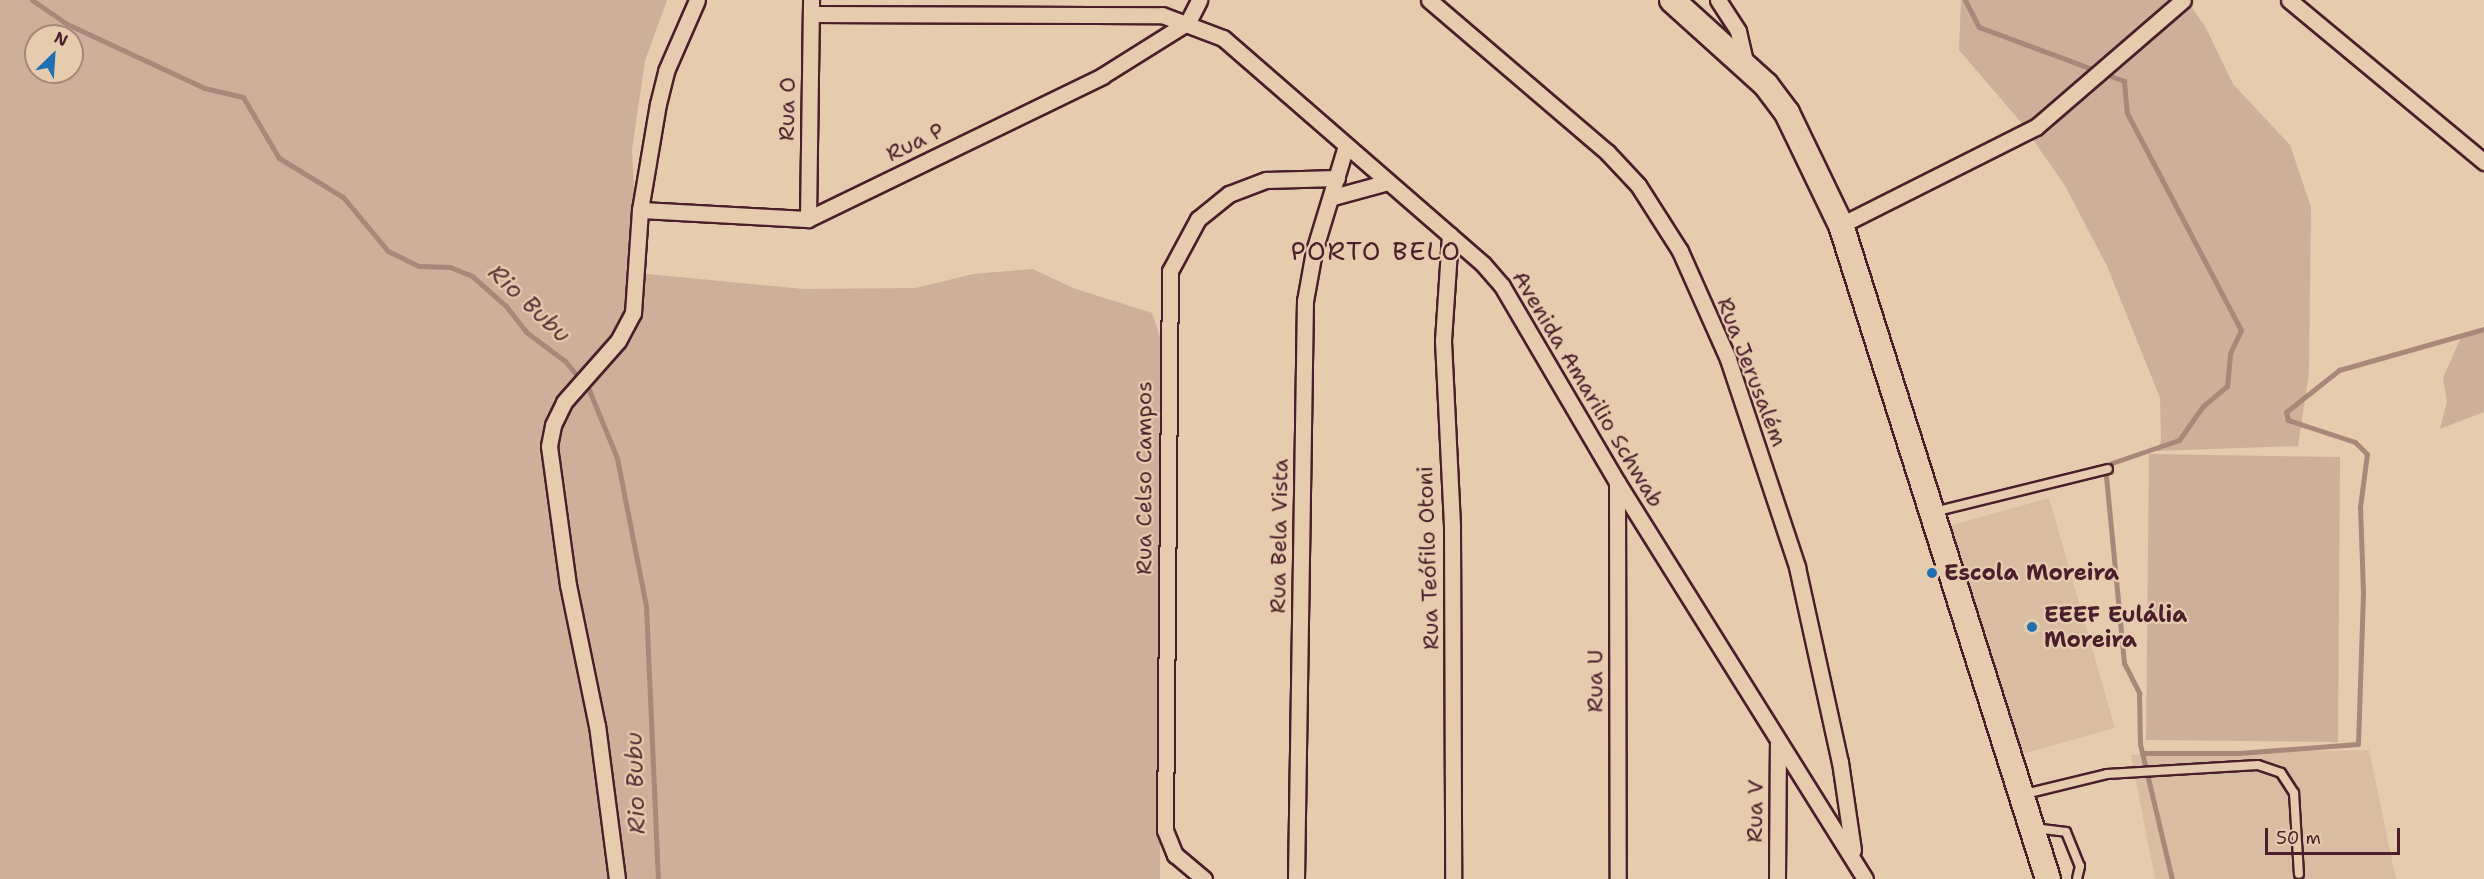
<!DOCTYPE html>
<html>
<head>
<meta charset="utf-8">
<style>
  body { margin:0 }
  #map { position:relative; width:2484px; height:879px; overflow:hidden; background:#e6ccae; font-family:"Shantell Sans",sans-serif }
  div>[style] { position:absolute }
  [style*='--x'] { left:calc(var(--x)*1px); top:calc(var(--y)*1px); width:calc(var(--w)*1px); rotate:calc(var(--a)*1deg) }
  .built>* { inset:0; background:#d9bda3 }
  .green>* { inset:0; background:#cdb099 }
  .stream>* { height:5px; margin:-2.5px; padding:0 2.5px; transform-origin:2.5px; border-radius:2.5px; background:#a8887a }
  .roads { filter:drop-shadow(2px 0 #4a1f2b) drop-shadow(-2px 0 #4a1f2b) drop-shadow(0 2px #4a1f2b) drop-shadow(0 -2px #4a1f2b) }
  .lane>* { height:8px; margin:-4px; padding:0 4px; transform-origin:4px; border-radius:4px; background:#e6ccae }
  .street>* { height:15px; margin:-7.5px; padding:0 7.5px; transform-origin:7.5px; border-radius:7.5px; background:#e6ccae }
  .primary>* { height:24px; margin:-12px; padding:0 12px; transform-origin:12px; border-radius:12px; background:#e6ccae }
  .dots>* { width:16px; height:16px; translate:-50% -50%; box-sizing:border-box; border:3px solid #e6ccae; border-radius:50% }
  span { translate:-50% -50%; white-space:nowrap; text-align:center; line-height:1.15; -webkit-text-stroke:4.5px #e6ccae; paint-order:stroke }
  .street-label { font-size:22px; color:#4a1f2b }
  .poi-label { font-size:22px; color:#4a1f2b; font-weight:700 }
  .left { translate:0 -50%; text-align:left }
  .water-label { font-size:24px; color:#5d343b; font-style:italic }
  .quarter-label { font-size:26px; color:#4a1f2b; letter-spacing:1.5px }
  .north { position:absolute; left:24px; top:24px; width:60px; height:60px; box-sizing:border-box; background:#e6ccae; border:2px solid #a8877a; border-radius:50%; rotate:25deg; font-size:16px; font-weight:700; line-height:24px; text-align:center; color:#4a1f2b }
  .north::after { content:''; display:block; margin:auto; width:21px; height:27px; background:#1f6fb2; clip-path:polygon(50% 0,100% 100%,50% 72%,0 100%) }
  .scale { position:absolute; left:2265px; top:828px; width:135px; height:27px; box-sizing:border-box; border:3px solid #4a1f2b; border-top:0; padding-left:8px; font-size:18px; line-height:21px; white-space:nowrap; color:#4a1f2b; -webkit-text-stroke:4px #e6ccae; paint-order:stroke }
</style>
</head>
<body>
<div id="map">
  <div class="built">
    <i style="clip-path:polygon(2049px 498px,2115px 728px,2014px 756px,1949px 526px)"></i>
    <i style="clip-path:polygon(2369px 750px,2396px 879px,2155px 879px,2131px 755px)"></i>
  </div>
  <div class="green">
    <i style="clip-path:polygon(evenodd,0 0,667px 0,645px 61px,632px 149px,638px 273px,804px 289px,916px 288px,973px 274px,1033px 269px,1073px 288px,1152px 313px,1161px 339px,1160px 879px,0 879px,0 0,36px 36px,72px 36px,72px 72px,36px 72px,36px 36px)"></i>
    <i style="clip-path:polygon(1961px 0,2186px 0,2205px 26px,2233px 84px,2290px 145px,2311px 207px,2309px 373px,2298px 446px,2156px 451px,2161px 441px,2160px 398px,2107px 266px,2064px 184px,2019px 120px,1959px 50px)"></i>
    <i style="clip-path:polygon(2484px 330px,2484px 412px,2440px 429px,2447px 402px,2443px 378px,2463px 333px)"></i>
    <i style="clip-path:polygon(2149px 454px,2340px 457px,2338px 742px,2146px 740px)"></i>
  </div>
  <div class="stream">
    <i style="--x:32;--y:0;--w:42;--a:34.4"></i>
    <i style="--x:67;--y:24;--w:151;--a:25"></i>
    <i style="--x:204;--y:88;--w:40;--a:13"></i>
    <i style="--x:243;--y:97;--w:71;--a:59.5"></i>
    <i style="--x:279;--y:158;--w:75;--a:31.4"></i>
    <i style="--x:343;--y:197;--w:70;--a:50.2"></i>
    <i style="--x:388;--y:251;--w:34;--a:26"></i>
    <i style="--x:419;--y:266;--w:31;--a:2"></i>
    <i style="--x:450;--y:267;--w:24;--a:22"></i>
    <i style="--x:472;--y:276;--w:45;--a:41.4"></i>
    <i style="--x:506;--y:306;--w:33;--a:52"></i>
    <i style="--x:526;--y:332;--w:49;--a:36.6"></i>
    <i style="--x:565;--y:361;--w:38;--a:50"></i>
    <i style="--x:589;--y:390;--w:74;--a:67.6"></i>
    <i style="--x:617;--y:458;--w:151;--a:78.9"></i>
    <i style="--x:646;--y:606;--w:273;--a:87.5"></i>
    <i style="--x:1965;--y:0;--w:30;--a:63"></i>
    <i style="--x:1979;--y:27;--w:155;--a:20.4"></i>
    <i style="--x:2124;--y:81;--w:32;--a:85"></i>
    <i style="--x:2127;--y:113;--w:245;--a:62.3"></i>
    <i style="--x:2241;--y:330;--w:26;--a:115"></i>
    <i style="--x:2230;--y:354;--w:32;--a:95"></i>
    <i style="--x:2227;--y:386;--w:31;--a:140"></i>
    <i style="--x:2203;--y:406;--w:42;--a:125.2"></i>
    <i style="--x:2179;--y:440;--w:71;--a:161.1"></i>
    <i style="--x:2112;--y:463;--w:14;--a:115"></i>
    <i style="--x:2106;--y:476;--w:188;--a:84.5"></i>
    <i style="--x:2124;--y:663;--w:34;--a:63"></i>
    <i style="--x:2139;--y:693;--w:51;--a:88.9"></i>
    <i style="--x:2140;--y:744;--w:139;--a:76.7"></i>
    <i style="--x:2142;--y:753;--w:97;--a:0"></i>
    <i style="--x:2239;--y:753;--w:119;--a:-4.3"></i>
    <i style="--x:2358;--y:744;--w:152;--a:-88.1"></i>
    <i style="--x:2363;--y:592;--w:85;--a:-92"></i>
    <i style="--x:2360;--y:507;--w:53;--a:-82.5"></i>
    <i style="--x:2367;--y:454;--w:17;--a:-135"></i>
    <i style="--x:2355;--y:442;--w:71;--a:-161.8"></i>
    <i style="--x:2288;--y:420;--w:8;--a:-104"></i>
    <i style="--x:2286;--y:412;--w:68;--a:-38.4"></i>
    <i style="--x:2339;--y:370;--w:151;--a:-15.8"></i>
  </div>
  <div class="roads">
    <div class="lane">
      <i style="--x:1934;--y:512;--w:179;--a:-13.9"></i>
      <i style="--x:2025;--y:794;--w:84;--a:-13.7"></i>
      <i style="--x:2107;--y:774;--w:151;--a:-3.4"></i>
      <i style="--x:2258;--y:765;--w:24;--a:19"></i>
      <i style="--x:2281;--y:773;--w:24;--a:57"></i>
      <i style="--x:2294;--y:793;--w:81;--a:86.5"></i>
      <i style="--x:2034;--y:828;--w:32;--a:7"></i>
      <i style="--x:2066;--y:832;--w:37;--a:68"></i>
      <i style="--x:2080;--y:866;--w:13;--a:103"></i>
    </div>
    <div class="street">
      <i style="--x:1429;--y:0;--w:234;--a:40.5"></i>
      <i style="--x:1607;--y:152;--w:45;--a:46.8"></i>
      <i style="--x:1638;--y:185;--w:78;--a:57.5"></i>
      <i style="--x:1680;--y:251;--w:118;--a:66"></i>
      <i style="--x:1728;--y:359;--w:219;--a:71.6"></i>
      <i style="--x:1797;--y:567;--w:200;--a:77.6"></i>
      <i style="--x:1840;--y:762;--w:89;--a:81.6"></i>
      <i style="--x:1718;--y:0;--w:37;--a:57"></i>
      <i style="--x:1738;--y:31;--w:36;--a:77"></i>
      <i style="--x:2289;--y:0;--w:254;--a:39.7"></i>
      <i style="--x:811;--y:14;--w:351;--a:0.2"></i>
      <i style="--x:1162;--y:15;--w:65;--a:20.7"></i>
      <i style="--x:1223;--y:38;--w:344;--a:41"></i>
      <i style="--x:1483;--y:264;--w:29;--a:49"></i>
      <i style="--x:1502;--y:286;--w:227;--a:59.6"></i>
      <i style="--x:1617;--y:482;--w:468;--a:58"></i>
      <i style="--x:1333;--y:197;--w:57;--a:-15.3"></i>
      <i style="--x:640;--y:210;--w:168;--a:3.1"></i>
      <i style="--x:808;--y:219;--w:327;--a:-25.9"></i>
      <i style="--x:1102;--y:76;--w:102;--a:-32.1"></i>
      <i style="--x:1188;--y:22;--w:25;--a:-63"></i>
      <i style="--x:808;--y:219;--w:219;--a:-89.2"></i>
      <i style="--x:1841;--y:225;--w:218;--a:-26.7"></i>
      <i style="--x:2036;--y:127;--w:194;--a:-40.8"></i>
      <i style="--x:1450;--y:235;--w:106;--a:93.8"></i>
      <i style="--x:1443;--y:341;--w:187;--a:87.2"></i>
      <i style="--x:1452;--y:528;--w:351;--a:89.8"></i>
      <i style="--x:1617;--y:482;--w:397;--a:89.9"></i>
      <i style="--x:617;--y:879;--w:154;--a:-97.4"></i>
      <i style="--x:597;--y:726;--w:144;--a:-101.6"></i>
      <i style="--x:568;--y:585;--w:140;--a:-97.8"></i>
      <i style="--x:549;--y:446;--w:21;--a:-79"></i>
      <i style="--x:553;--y:425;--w:25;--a:-64"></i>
      <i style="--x:564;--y:402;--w:81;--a:-48.5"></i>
      <i style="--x:618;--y:341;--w:32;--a:-62"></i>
      <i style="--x:633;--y:313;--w:103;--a:-86.1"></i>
      <i style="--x:640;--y:210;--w:108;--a:-80.4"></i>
      <i style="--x:658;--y:104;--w:34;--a:-76"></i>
      <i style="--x:666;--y:71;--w:77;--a:-66.4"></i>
      <i style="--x:1204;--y:879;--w:38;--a:-140"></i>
      <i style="--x:1175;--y:855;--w:27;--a:-112"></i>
      <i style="--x:1165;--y:830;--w:559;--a:-89.49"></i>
      <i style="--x:1170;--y:271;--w:59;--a:-61.7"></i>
      <i style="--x:1198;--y:219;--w:40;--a:-39"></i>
      <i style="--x:1229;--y:194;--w:40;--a:-21"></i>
      <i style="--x:1266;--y:180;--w:71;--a:-1.6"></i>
      <i style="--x:1296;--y:879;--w:578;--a:-89.11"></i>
      <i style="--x:1305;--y:301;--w:51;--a:-79.8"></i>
      <i style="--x:1314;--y:251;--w:110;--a:-73.1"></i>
      <i style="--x:1777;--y:879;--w:136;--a:-89.6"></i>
    </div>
    <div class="primary">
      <i style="--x:1672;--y:0;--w:127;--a:42.1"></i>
      <i style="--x:1766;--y:85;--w:35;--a:53"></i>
      <i style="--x:1787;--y:113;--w:124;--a:64.3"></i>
      <i style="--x:1841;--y:225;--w:686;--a:72.44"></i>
    </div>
  </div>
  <div class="dots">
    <i style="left:1932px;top:573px;background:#1f6fb2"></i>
    <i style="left:2032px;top:627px;background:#1f6fb2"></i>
  </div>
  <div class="street-label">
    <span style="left:787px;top:109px;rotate:-89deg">Rua O</span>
    <span style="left:915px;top:142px;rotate:-26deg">Rua P</span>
    <span style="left:1752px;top:372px;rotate:69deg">Rua Jerusalém</span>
    <span style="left:1588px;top:389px;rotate:59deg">Avenida Amarilio Schwab</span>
    <span style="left:1144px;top:478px;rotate:-90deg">Rua Celso Campos</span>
    <span style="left:1279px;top:536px;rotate:-89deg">Rua Bela Vista</span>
    <span style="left:1428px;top:558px;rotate:-92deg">Rua Teófilo Otoni</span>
    <span style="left:1595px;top:681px;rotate:-90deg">Rua U</span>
    <span style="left:1755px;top:811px;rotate:-89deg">Rua V</span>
  </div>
  <div class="poi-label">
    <span class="left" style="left:1944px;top:573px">Escola Moreira</span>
    <span class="left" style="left:2044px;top:627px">EEEF Eulália<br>Moreira</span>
  </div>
  <div class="water-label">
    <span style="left:529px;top:304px;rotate:43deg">Rio Bubu</span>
    <span style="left:636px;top:783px;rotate:-92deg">Rio Bubu</span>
  </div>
  <div class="quarter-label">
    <span style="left:1376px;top:251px">PORTO BELO</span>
  </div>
  <div class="north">N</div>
  <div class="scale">50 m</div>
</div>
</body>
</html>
